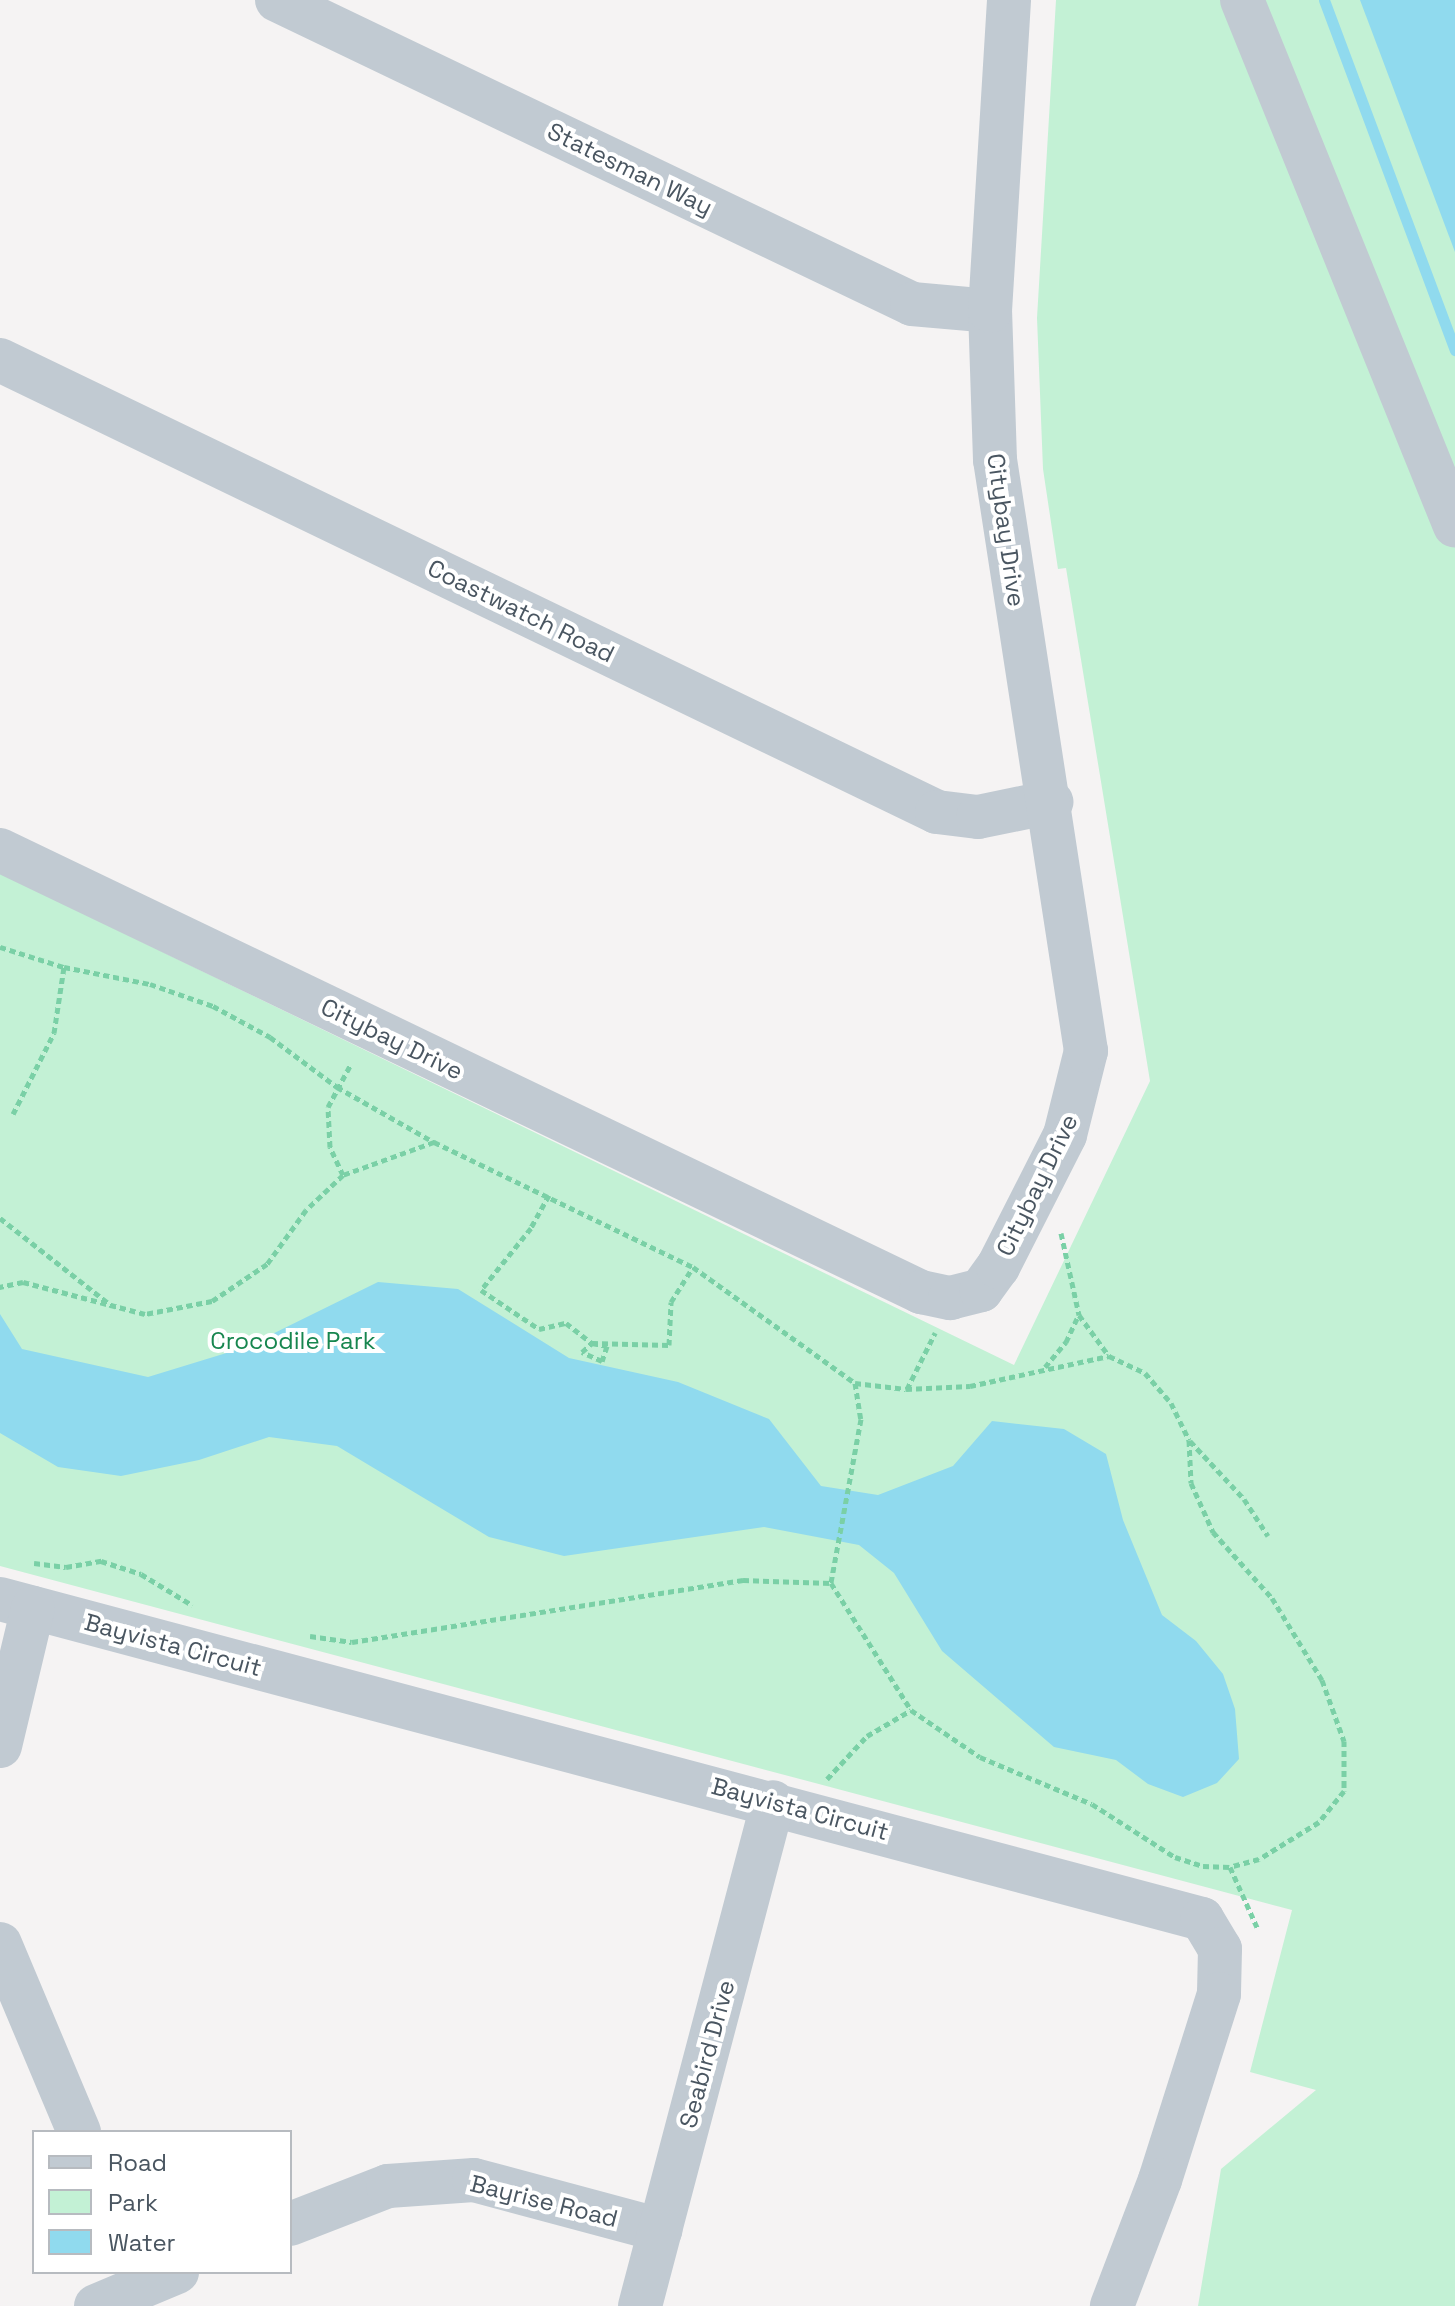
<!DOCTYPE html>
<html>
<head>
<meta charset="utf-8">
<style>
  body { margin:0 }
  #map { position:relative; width:1455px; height:2306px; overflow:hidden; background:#f5f3f3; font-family:"Space Grotesk",sans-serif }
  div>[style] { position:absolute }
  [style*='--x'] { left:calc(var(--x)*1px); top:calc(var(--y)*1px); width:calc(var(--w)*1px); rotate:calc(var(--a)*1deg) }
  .green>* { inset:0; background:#c3f1d5 }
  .water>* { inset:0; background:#90daee }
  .stream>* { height:11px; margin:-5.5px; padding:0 5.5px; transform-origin:5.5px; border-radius:5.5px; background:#90daee }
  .path>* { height:5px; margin-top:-2.5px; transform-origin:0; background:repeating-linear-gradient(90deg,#7ad0a6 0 6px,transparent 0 10px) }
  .minor>* { height:44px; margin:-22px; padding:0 22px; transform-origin:22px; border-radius:22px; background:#c1cad2 }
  span { translate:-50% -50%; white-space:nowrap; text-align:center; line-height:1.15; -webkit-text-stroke:8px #fff; paint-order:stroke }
  .street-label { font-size:24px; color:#4a5661 }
  .park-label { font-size:24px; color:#17864f }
  .legend { position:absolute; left:32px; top:2130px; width:260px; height:144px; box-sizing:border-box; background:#fff; border:2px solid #b7bbc0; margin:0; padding:10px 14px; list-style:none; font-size:24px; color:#4a5661 }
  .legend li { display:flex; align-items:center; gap:16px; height:40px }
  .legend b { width:40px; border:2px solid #b7bbc0 }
</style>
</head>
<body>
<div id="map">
  <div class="green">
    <i style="clip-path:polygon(1056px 0,1455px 0,1455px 2306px,1198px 2306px,1221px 2169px,1316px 2090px,1250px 2072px,1292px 1910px,0 1566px,0 873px,1014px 1365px,1150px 1081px,1066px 568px,1058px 569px,1043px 469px,1037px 318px)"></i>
  </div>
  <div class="water">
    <i style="clip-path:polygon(1360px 0,1455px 0,1455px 252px)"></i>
    <i style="clip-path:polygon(378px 1282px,458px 1289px,569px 1358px,678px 1382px,769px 1419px,821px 1486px,878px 1495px,953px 1466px,992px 1421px,1064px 1429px,1106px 1454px,1123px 1520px,1162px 1615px,1196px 1641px,1223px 1674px,1235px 1709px,1239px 1759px,1217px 1783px,1183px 1797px,1148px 1784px,1116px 1760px,1054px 1747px,942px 1651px,894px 1573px,859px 1545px,764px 1527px,564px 1556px,489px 1537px,337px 1446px,269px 1437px,199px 1460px,121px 1476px,58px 1467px,0 1433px,0 1314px,22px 1349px,148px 1377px,246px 1347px)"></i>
  </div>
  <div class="stream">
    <i style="--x:1324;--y:0;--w:374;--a:69.5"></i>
  </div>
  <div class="path">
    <i style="--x:0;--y:947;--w:67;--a:17.4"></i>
    <i style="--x:64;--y:967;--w:88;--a:11.2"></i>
    <i style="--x:150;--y:984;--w:67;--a:19.2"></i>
    <i style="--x:213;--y:1006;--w:65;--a:28.5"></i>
    <i style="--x:270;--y:1037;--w:84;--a:36.7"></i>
    <i style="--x:337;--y:1087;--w:112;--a:29.6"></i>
    <i style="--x:434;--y:1142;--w:97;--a:160.1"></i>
    <i style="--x:343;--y:1175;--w:51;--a:136.6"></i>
    <i style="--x:306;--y:1210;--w:67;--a:125.8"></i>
    <i style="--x:267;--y:1264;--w:66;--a:146.1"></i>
    <i style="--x:212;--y:1301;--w:68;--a:169"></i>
    <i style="--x:145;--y:1314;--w:126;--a:-165.3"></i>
    <i style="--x:23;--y:1282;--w:24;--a:168"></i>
    <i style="--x:13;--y:1114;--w:91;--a:-63.2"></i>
    <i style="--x:54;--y:1033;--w:67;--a:-81.4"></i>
    <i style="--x:434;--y:1142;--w:288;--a:25.8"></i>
    <i style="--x:693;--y:1267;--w:199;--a:35.6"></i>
    <i style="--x:855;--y:1383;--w:51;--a:6.7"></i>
    <i style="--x:906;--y:1389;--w:64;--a:-2.7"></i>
    <i style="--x:970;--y:1386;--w:142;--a:-12.2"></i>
    <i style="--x:343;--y:1175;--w:31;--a:-115"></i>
    <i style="--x:330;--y:1147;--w:40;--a:-92.9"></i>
    <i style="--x:328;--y:1107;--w:49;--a:-61.9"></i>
    <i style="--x:549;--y:1195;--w:38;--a:119"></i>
    <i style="--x:531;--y:1228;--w:80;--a:128.9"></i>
    <i style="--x:481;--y:1290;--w:70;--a:33.9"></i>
    <i style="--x:539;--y:1329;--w:28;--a:-13"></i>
    <i style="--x:566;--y:1323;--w:33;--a:38"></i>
    <i style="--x:592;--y:1343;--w:15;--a:11"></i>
    <i style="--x:607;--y:1346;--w:16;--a:108"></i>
    <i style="--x:602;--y:1361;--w:22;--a:-156"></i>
    <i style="--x:582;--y:1352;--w:13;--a:-42"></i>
    <i style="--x:592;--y:1343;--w:77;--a:1.5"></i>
    <i style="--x:669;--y:1345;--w:43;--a:-87.3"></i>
    <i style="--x:671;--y:1302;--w:41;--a:-57.8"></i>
    <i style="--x:0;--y:1218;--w:142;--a:38.2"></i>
    <i style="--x:1061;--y:1233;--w:84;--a:77.6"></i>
    <i style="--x:1079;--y:1315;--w:51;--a:53.8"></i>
    <i style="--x:1109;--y:1356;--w:40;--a:25"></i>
    <i style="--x:1145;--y:1373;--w:40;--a:49"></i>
    <i style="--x:1171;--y:1403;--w:41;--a:64.1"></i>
    <i style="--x:1189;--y:1440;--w:43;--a:87.3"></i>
    <i style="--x:1191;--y:1483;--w:54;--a:65.8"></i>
    <i style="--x:1213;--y:1532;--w:89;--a:48.2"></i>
    <i style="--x:1272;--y:1598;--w:96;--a:58.6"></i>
    <i style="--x:1322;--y:1680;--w:65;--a:70.2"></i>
    <i style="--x:1344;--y:1741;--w:50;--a:90"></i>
    <i style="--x:1344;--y:1791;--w:40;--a:129"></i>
    <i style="--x:1319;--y:1822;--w:70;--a:148.3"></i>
    <i style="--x:1259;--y:1859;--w:30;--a:165"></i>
    <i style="--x:1230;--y:1867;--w:66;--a:65.8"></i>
    <i style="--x:1045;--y:1367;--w:33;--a:-50"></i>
    <i style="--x:1066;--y:1342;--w:29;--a:-65"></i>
    <i style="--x:855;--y:1383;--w:36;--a:81"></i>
    <i style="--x:861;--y:1419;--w:167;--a:100.4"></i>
    <i style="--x:831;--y:1583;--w:150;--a:57.8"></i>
    <i style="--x:911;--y:1710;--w:83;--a:34.3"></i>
    <i style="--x:980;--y:1757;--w:121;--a:22.8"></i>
    <i style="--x:1092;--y:1804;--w:98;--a:32.6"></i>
    <i style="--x:1175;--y:1857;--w:29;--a:18"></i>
    <i style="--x:1203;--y:1866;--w:27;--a:2"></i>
    <i style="--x:907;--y:1389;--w:63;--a:-63.4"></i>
    <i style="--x:1190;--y:1441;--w:79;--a:47"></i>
    <i style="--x:1244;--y:1499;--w:44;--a:57"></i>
    <i style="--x:34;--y:1563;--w:32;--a:7"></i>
    <i style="--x:66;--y:1567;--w:36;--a:-10"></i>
    <i style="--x:101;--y:1561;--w:42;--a:18"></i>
    <i style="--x:141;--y:1574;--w:60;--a:31.3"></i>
    <i style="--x:310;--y:1636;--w:42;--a:8.1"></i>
    <i style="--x:352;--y:1642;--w:396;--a:-9"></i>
    <i style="--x:743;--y:1580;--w:88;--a:2"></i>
    <i style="--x:827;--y:1779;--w:59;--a:-47.1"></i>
    <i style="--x:867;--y:1736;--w:51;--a:-30.6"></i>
  </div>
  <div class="minor">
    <i style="--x:277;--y:0;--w:704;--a:25.58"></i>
    <i style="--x:912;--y:304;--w:78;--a:5.1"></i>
    <i style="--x:1242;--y:0;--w:567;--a:67.95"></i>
    <i style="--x:0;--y:360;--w:1040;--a:25.75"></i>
    <i style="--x:937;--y:812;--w:41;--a:7"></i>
    <i style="--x:978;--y:817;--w:75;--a:-11.6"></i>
    <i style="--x:0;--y:850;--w:1022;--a:25.64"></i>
    <i style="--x:921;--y:1292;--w:30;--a:12"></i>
    <i style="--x:950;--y:1298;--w:32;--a:-14"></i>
    <i style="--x:981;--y:1290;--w:29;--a:-54"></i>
    <i style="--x:998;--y:1267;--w:148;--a:-63.1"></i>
    <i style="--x:1065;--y:1135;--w:87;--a:-76"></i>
    <i style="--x:1086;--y:1051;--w:598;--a:-98.75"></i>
    <i style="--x:995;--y:460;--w:149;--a:-91.9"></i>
    <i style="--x:990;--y:311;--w:312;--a:-86.5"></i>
    <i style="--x:0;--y:1599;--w:1244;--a:14.91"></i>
    <i style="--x:1202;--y:1919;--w:35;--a:59"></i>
    <i style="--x:1220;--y:1949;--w:45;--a:91.3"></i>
    <i style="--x:1219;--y:1994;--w:195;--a:107.6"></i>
    <i style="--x:1160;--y:2180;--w:135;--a:110.9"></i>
    <i style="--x:0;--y:1746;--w:142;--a:-76.6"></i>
    <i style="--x:0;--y:1944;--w:204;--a:67.2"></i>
    <i style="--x:290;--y:2224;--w:105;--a:-21.2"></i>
    <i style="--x:388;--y:2186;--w:86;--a:-4"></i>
    <i style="--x:474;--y:2180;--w:193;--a:15"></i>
    <i style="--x:96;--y:2306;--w:88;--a:-22.8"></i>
    <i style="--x:640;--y:2306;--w:521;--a:-75.22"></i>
  </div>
  <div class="street-label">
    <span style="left:630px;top:169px;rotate:26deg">Statesman Way</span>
    <span style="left:1006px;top:530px;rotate:82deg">Citybay Drive</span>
    <span style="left:521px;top:611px;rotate:26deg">Coastwatch Road</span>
    <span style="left:392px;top:1039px;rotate:26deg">Citybay Drive</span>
    <span style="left:1037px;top:1185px;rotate:-64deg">Citybay Drive</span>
    <span style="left:173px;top:1645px;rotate:15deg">Bayvista Circuit</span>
    <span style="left:800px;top:1809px;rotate:15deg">Bayvista Circuit</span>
    <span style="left:707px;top:2054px;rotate:-75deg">Seabird Drive</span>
    <span style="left:544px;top:2201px;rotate:14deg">Bayrise Road</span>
  </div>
  <div class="park-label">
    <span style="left:293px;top:1341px">Crocodile Park</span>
  </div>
  <ul class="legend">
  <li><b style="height:10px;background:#c1cad2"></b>Road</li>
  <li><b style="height:22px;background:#c3f1d5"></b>Park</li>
  <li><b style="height:22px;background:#90daee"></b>Water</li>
  </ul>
</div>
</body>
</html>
